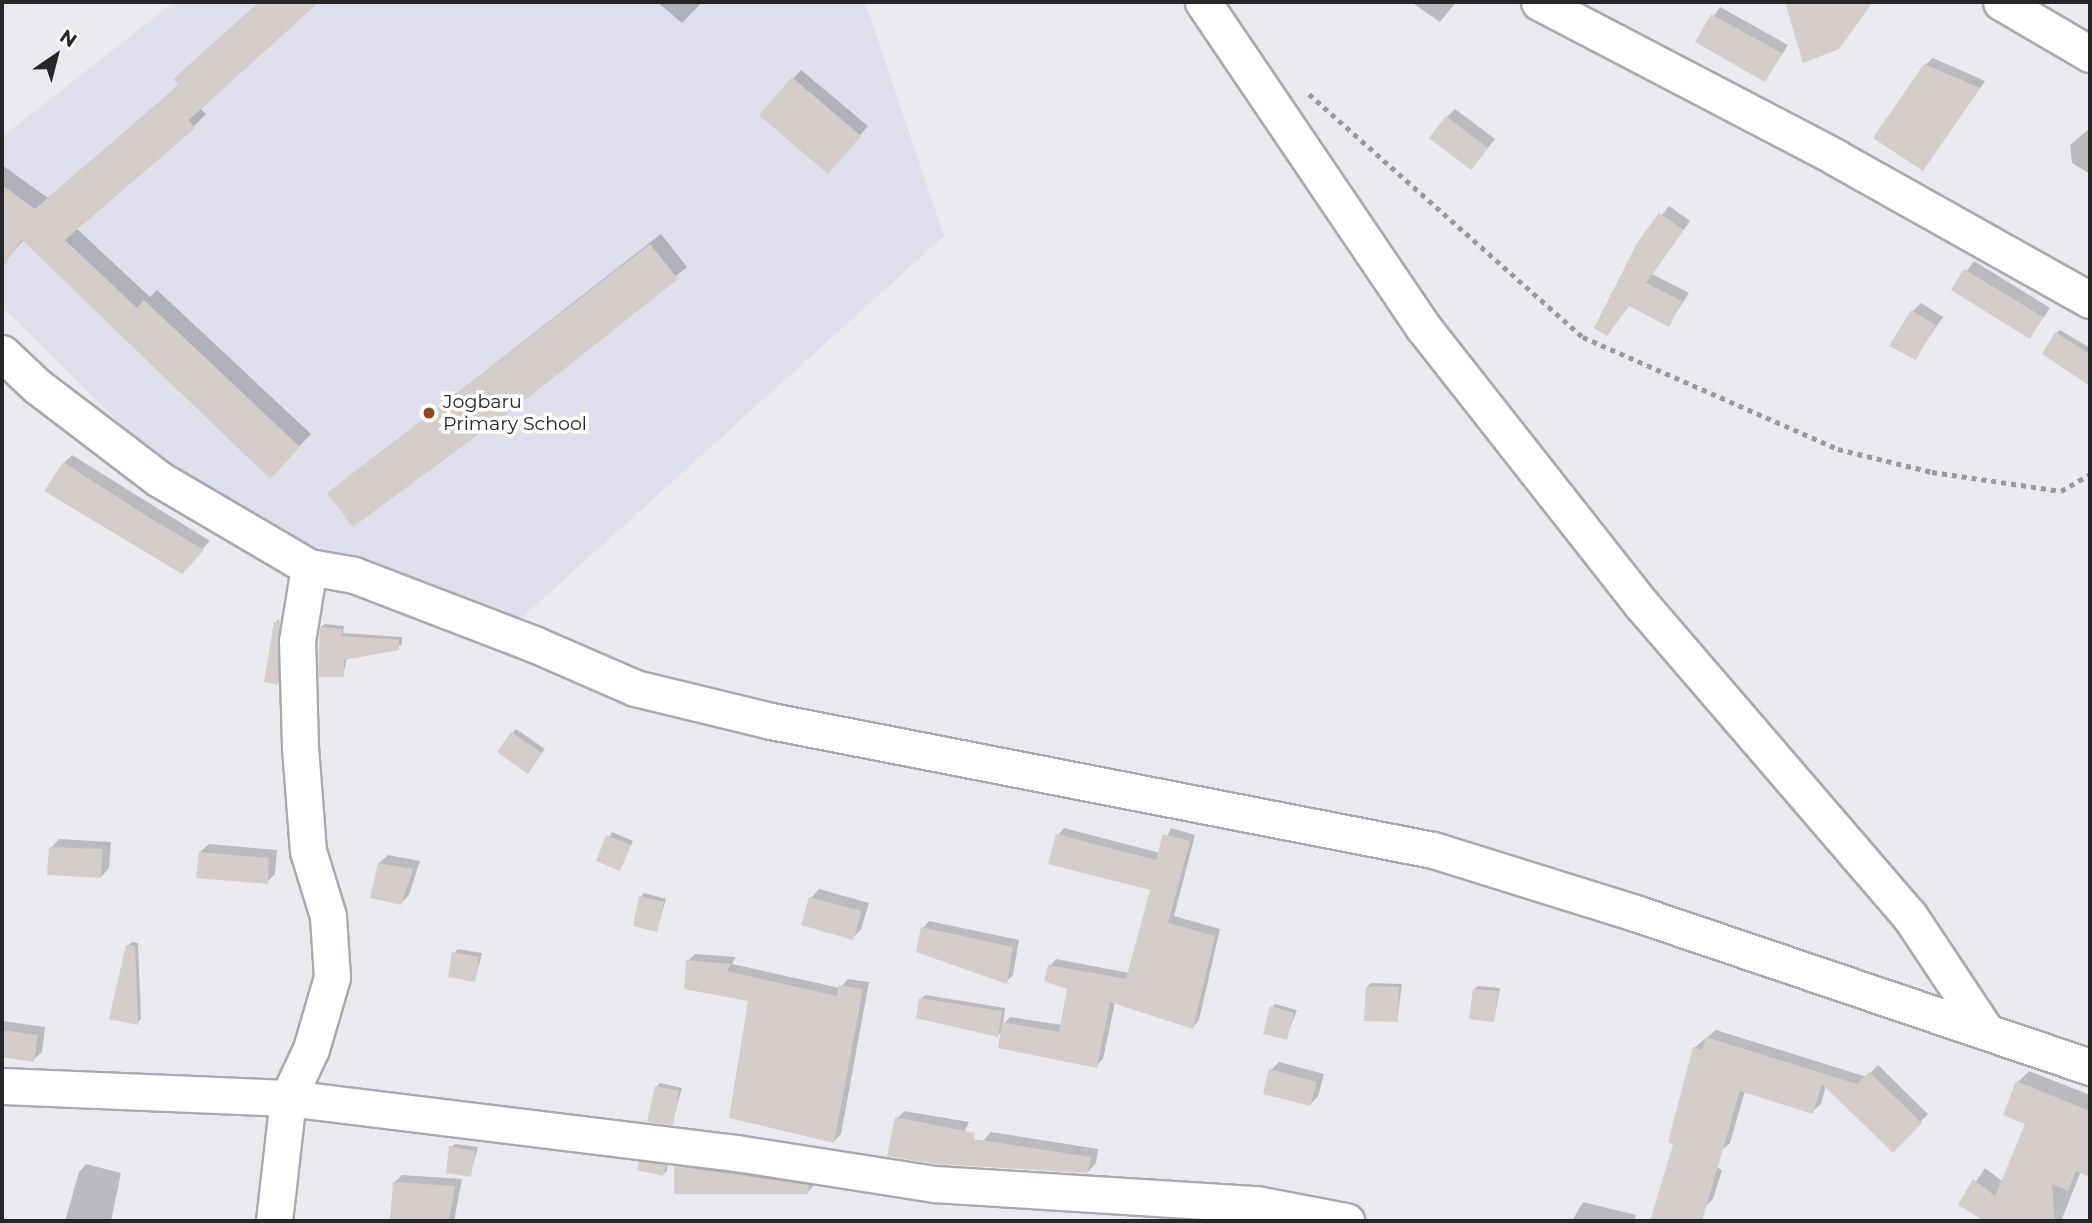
<!DOCTYPE html>
<html>
<head>
<meta charset="utf-8">
<style>
  body { margin:0 }
  #map { position:relative; width:2092px; height:1223px; overflow:hidden; background:#e9e9ef; font-family:Montserrat,sans-serif }
  div>[style] { position:absolute }
  [style*='--x'] { left:calc(var(--x)*1px); top:calc(var(--y)*1px); width:calc(var(--w)*1px); rotate:calc(var(--a)*1deg) }
  .built>* { inset:0; background:#dedeec }
  .shadow>* { inset:0; background:#0003 }
  .building>* { inset:0; background:#d4cdca }
  .path>* { height:4.5px; margin-top:-2.25px; transform-origin:0; background:repeating-linear-gradient(90deg,#9a9a9e 0 5px,transparent 0 10px) }
  .roads { filter:drop-shadow(2px 0 #a9aab0) drop-shadow(-2px 0 #a9aab0) drop-shadow(0 2px #a9aab0) drop-shadow(0 -2px #a9aab0) }
  .street>* { height:35px; margin:-17.5px; padding:0 17.5px; transform-origin:17.5px; border-radius:17.5px; background:#fff }
  .dots>* { width:19px; height:19px; translate:-50% -50%; box-sizing:border-box; border:4px solid #fff; border-radius:50% }
  span { translate:-50% -50%; white-space:nowrap; text-align:center; line-height:1.15; -webkit-text-stroke:7px #fff; paint-order:stroke }
  .poi-label { font-size:19px; color:#262629 }
  .left { translate:0 -50%; text-align:left }
  .frame { position:absolute; inset:0; border:4px solid #262629; pointer-events:none }
  .north { position:absolute; left:21px; top:21px; width:70px; height:70px; -webkit-text-stroke:5px #fff; paint-order:stroke; rotate:35deg; font-size:19px; font-weight:700; line-height:28px; text-align:center; color:#262629 }
  .north::after { content:''; display:block; margin:auto; width:24px; height:32px; background:#262629; clip-path:polygon(50% 0,100% 100%,50% 72%,0 100%) }
</style>
</head>
<body>
<div id="map">
  <div class="built">
    <i style="clip-path:polygon(174px 2px,865px 2px,944px 236px,515px 624px,217px 519px,2px 307px,2px 137px)"></i>
  </div>
  <div class="shadow">
    <i style="clip-path:polygon(260px 2px,318px 2px,200px 108px,206px 114px,194px 126px,76px 228px,150px 297px,157px 290px,311px 434px,282px 464px,24px 240px,9px 256px,2px 251px,2px 165px,48px 198px,180px 84px,188px 67px)"></i>
    <i style="clip-path:polygon(657px 2px,702px 2px,682px 23px)"></i>
    <i style="clip-path:polygon(1411px 2px,1456px 2px,1440px 22px)"></i>
    <i style="clip-path:polygon(1720px 7px,1788px 45px,1765px 80px,1697px 42px)"></i>
    <i style="clip-path:polygon(1933px 58px,1985px 81px,1923px 169px,1925px 65px)"></i>
    <i style="clip-path:polygon(801px 70px,868px 126px,836px 163px,761px 115px)"></i>
    <i style="clip-path:polygon(1455px 109px,1495px 139px,1479px 159px,1447px 117px)"></i>
    <i style="clip-path:polygon(2090px 128px,2090px 174px,2072px 163px,2070px 145px)"></i>
    <i style="clip-path:polygon(1669px 206px,1690px 221px,1652px 274px,1689px 293px,1668px 325px,1630px 305px,1607px 334px,1639px 244px)"></i>
    <i style="clip-path:polygon(661px 234px,687px 267px,528px 395px,329px 493px)"></i>
    <i style="clip-path:polygon(1974px 261px,2050px 308px,2030px 337px,1953px 290px)"></i>
    <i style="clip-path:polygon(1921px 303px,1943px 317px,1915px 358px,1913px 311px)"></i>
    <i style="clip-path:polygon(2060px 330px,2090px 348px,2086px 375px,2056px 333px)"></i>
    <i style="clip-path:polygon(72px 455px,210px 541px,181px 572px,64px 463px)"></i>
    <i style="clip-path:polygon(279px 619px,281px 680px,278px 683px,276px 622px)"></i>
    <i style="clip-path:polygon(325px 624px,344px 626px,343px 633px,402px 637px,402px 645px,347px 657px,343px 676px,321px 627px)"></i>
    <i style="clip-path:polygon(516px 729px,545px 749px,528px 772px,512px 733px)"></i>
    <i style="clip-path:polygon(1064px 828px,1160px 853px,1171px 828px,1195px 835px,1174px 916px,1220px 929px,1199px 1020px,1193px 1027px,1115px 1002px,1103px 1059px,1096px 1066px,1003px 1030px,998px 1035px,921px 999px,925px 995px,1005px 1008px,1003px 1025px,1010px 1017px,1062px 1025px,1069px 988px,1050px 966px,1056px 959px,1129px 973px,1152px 889px,1058px 835px)"></i>
    <i style="clip-path:polygon(612px 832px,633px 841px,620px 869px,598px 860px)"></i>
    <i style="clip-path:polygon(59px 839px,111px 842px,109px 868px,101px 877px,51px 848px)"></i>
    <i style="clip-path:polygon(209px 844px,277px 850px,275px 874px,267px 882px,200px 852px)"></i>
    <i style="clip-path:polygon(388px 855px,420px 861px,409px 895px,401px 903px,379px 863px)"></i>
    <i style="clip-path:polygon(819px 889px,869px 903px,861px 929px,853px 938px,811px 898px)"></i>
    <i style="clip-path:polygon(644px 893px,666px 899px,657px 930px,641px 897px)"></i>
    <i style="clip-path:polygon(929px 921px,1019px 940px,1013px 975px,1006px 982px,923px 928px)"></i>
    <i style="clip-path:polygon(132px 942px,138px 943px,141px 1019px,137px 1023px,128px 946px)"></i>
    <i style="clip-path:polygon(458px 949px,482px 953px,475px 980px,454px 953px)"></i>
    <i style="clip-path:polygon(695px 954px,736px 957px,732px 964px,840px 988px,848px 979px,869px 982px,841px 1134px,834px 1141px,750px 1000px,688px 961px)"></i>
    <i style="clip-path:polygon(1371px 983px,1402px 984px,1397px 1021px,1367px 987px)"></i>
    <i style="clip-path:polygon(1478px 986px,1500px 988px,1494px 1020px,1474px 989px)"></i>
    <i style="clip-path:polygon(1275px 1004px,1297px 1010px,1286px 1038px,1272px 1007px)"></i>
    <i style="clip-path:polygon(2px 1021px,45px 1027px,42px 1052px,33px 1060px,2px 1056px)"></i>
    <i style="clip-path:polygon(1716px 1030px,1867px 1077px,1878px 1065px,1928px 1114px,1893px 1150px,1826px 1085px,1821px 1104px,1812px 1112px,1745px 1091px,1730px 1143px,1721px 1151px,1694px 1048px)"></i>
    <i style="clip-path:polygon(1279px 1062px,1324px 1074px,1318px 1096px,1310px 1105px,1271px 1070px)"></i>
    <i style="clip-path:polygon(2029px 1071px,2090px 1095px,2090px 1172px,2081px 1171px,2061px 1221px,1991px 1221px,1961px 1205px,1985px 1168px,2003px 1182px,2027px 1123px,2018px 1082px)"></i>
    <i style="clip-path:polygon(660px 1083px,682px 1088px,672px 1123px,656px 1087px)"></i>
    <i style="clip-path:polygon(904px 1111px,969px 1122px,955px 1154px,896px 1120px)"></i>
    <i style="clip-path:polygon(991px 1132px,1098px 1149px,1096px 1163px,1088px 1172px,983px 1141px)"></i>
    <i style="clip-path:polygon(455px 1144px,478px 1147px,470px 1175px,451px 1147px)"></i>
    <i style="clip-path:polygon(1680px 1148px,1722px 1170px,1713px 1199px,1705px 1207px)"></i>
    <i style="clip-path:polygon(645px 1158px,668px 1161px,667px 1171px,663px 1174px,641px 1162px)"></i>
    <i style="clip-path:polygon(682px 1160px,815px 1178px,814px 1185px,808px 1192px,676px 1166px)"></i>
    <i style="clip-path:polygon(86px 1164px,121px 1173px,111px 1221px,65px 1221px,79px 1172px)"></i>
    <i style="clip-path:polygon(402px 1175px,462px 1179px,454px 1221px,390px 1221px,394px 1183px)"></i>
    <i style="clip-path:polygon(1583px 1202px,1636px 1215px,1634px 1221px,1572px 1221px)"></i>
  </div>
  <div class="building">
    <i style="clip-path:polygon(259px 2px,319px 2px,189px 120px,195px 128px,65px 240px,137px 308px,144px 300px,300px 447px,270px 479px,22px 240px,2px 268px,2px 185px,35px 209px,179px 85px,173px 79px)"></i>
    <i style="clip-path:polygon(1785px 2px,1873px 2px,1839px 49px,1803px 63px)"></i>
    <i style="clip-path:polygon(1711px 14px,1782px 53px,1765px 82px,1695px 42px)"></i>
    <i style="clip-path:polygon(1924px 64px,1980px 88px,1923px 171px,1873px 138px)"></i>
    <i style="clip-path:polygon(792px 77px,861px 136px,828px 174px,759px 115px)"></i>
    <i style="clip-path:polygon(1446px 116px,1488px 148px,1471px 170px,1429px 138px)"></i>
    <i style="clip-path:polygon(1659px 213px,1684px 230px,1646px 283px,1682px 301px,1669px 327px,1629px 306px,1607px 336px,1594px 328px,1637px 243px)"></i>
    <i style="clip-path:polygon(650px 244px,678px 279px,529px 397px,353px 527px,327px 493px)"></i>
    <i style="clip-path:polygon(1964px 269px,2043px 317px,2030px 339px,1951px 290px)"></i>
    <i style="clip-path:polygon(1911px 310px,1936px 325px,1916px 360px,1889px 346px)"></i>
    <i style="clip-path:polygon(2055px 332px,2090px 354px,2090px 386px,2042px 354px)"></i>
    <i style="clip-path:polygon(63px 462px,150px 518px,204px 550px,182px 574px,44px 491px)"></i>
    <i style="clip-path:polygon(274px 622px,280px 623px,278px 685px,264px 682px)"></i>
    <i style="clip-path:polygon(320px 627px,342px 629px,341px 636px,399px 640px,399px 650px,344px 660px,344px 677px,318px 677px)"></i>
    <i style="clip-path:polygon(511px 732px,542px 753px,528px 774px,497px 752px)"></i>
    <i style="clip-path:polygon(1056px 834px,1156px 860px,1163px 834px,1190px 841px,1168px 923px,1215px 936px,1193px 1029px,1110px 1002px,1097px 1068px,998px 1048px,1002px 1022px,1059px 1032px,1067px 989px,1044px 981px,1048px 965px,1126px 979px,1150px 890px,1048px 864px)"></i>
    <i style="clip-path:polygon(606px 835px,631px 845px,620px 871px,596px 861px)"></i>
    <i style="clip-path:polygon(49px 847px,103px 849px,101px 878px,47px 875px)"></i>
    <i style="clip-path:polygon(199px 852px,269px 858px,268px 884px,196px 878px)"></i>
    <i style="clip-path:polygon(378px 863px,413px 869px,401px 905px,370px 898px)"></i>
    <i style="clip-path:polygon(639px 896px,664px 902px,657px 932px,633px 926px)"></i>
    <i style="clip-path:polygon(809px 897px,862px 911px,853px 940px,801px 925px)"></i>
    <i style="clip-path:polygon(921px 927px,1013px 947px,1007px 984px,916px 952px)"></i>
    <i style="clip-path:polygon(126px 945px,135px 946px,138px 1025px,109px 1019px)"></i>
    <i style="clip-path:polygon(452px 952px,479px 957px,475px 982px,448px 977px)"></i>
    <i style="clip-path:polygon(686px 960px,731px 964px,727px 971px,837px 996px,839px 985px,863px 989px,834px 1143px,729px 1118px,748px 1001px,684px 989px)"></i>
    <i style="clip-path:polygon(1366px 986px,1399px 987px,1398px 1022px,1364px 1021px)"></i>
    <i style="clip-path:polygon(1473px 989px,1498px 991px,1494px 1022px,1469px 1019px)"></i>
    <i style="clip-path:polygon(919px 998px,1002px 1011px,998px 1037px,916px 1018px)"></i>
    <i style="clip-path:polygon(1270px 1006px,1294px 1013px,1287px 1040px,1263px 1034px)"></i>
    <i style="clip-path:polygon(2px 1030px,38px 1035px,34px 1062px,2px 1057px)"></i>
    <i style="clip-path:polygon(1706px 1037px,1857px 1084px,1869px 1072px,1922px 1123px,1893px 1153px,1822px 1084px,1813px 1114px,1740px 1091px,1702px 1221px,1650px 1221px,1673px 1145px,1668px 1142px,1693px 1047px,1702px 1050px)"></i>
    <i style="clip-path:polygon(1269px 1069px,1317px 1082px,1310px 1106px,1263px 1094px)"></i>
    <i style="clip-path:polygon(2016px 1081px,2090px 1111px,2090px 1177px,2076px 1171px,2068px 1191px,2052px 1184px,2055px 1221px,1985px 1221px,1958px 1205px,1973px 1179px,1995px 1196px,2025px 1124px,2003px 1115px)"></i>
    <i style="clip-path:polygon(655px 1086px,679px 1091px,673px 1125px,647px 1122px)"></i>
    <i style="clip-path:polygon(895px 1117px,975px 1133px,974px 1139px,1091px 1157px,1088px 1173px,937px 1164px,887px 1156px)"></i>
    <i style="clip-path:polygon(449px 1146px,475px 1151px,471px 1177px,446px 1173px)"></i>
    <i style="clip-path:polygon(639px 1161px,666px 1165px,663px 1176px,637px 1170px)"></i>
    <i style="clip-path:polygon(674px 1166px,809px 1185px,808px 1194px,674px 1194px)"></i>
    <i style="clip-path:polygon(393px 1182px,455px 1186px,449px 1221px,390px 1221px)"></i>
  </div>
  <div class="path">
    <i style="--x:1309;--y:94;--w:366;--a:41.6"></i>
    <i style="--x:1583;--y:337;--w:279;--a:23.7"></i>
    <i style="--x:1838;--y:449;--w:97;--a:13.7"></i>
    <i style="--x:1932;--y:472;--w:130;--a:8.4"></i>
    <i style="--x:2061;--y:491;--w:34;--a:-30"></i>
  </div>
  <div class="roads">
    <div class="street">
      <i style="--x:1203;--y:2;--w:392;--a:55.9"></i>
      <i style="--x:1423;--y:327;--w:354;--a:51.8"></i>
      <i style="--x:1642;--y:605;--w:409;--a:49.3"></i>
      <i style="--x:1909;--y:915;--w:136;--a:56.4"></i>
      <i style="--x:1539;--y:2;--w:334;--a:27.6"></i>
      <i style="--x:1835;--y:157;--w:292;--a:29.3"></i>
      <i style="--x:2001;--y:2;--w:103;--a:30.3"></i>
      <i style="--x:2;--y:353;--w:48;--a:43.3"></i>
      <i style="--x:37;--y:386;--w:153;--a:37.3"></i>
      <i style="--x:159;--y:479;--w:174;--a:30.4"></i>
      <i style="--x:309;--y:567;--w:46;--a:10.1"></i>
      <i style="--x:354;--y:575;--w:193;--a:21"></i>
      <i style="--x:534;--y:644;--w:110;--a:23.5"></i>
      <i style="--x:635;--y:688;--w:140;--a:13.6"></i>
      <i style="--x:771;--y:721;--w:674;--a:11.03"></i>
      <i style="--x:1433;--y:850;--w:212;--a:17.3"></i>
      <i style="--x:1635;--y:913;--w:480;--a:18.7"></i>
      <i style="--x:2;--y:1086;--w:286;--a:2.4"></i>
      <i style="--x:288;--y:1098;--w:451;--a:7"></i>
      <i style="--x:736;--y:1153;--w:201;--a:8.9"></i>
      <i style="--x:935;--y:1184;--w:322;--a:3.6"></i>
      <i style="--x:1256;--y:1204;--w:92;--a:10.7"></i>
      <i style="--x:274;--y:1221;--w:124;--a:-83.5"></i>
      <i style="--x:288;--y:1098;--w:54;--a:-64.9"></i>
      <i style="--x:311;--y:1049;--w:75;--a:-73.7"></i>
      <i style="--x:332;--y:977;--w:61;--a:-93.8"></i>
      <i style="--x:328;--y:916;--w:68;--a:-107.1"></i>
      <i style="--x:308;--y:851;--w:105;--a:-94.4"></i>
      <i style="--x:300;--y:746;--w:105;--a:-91.6"></i>
      <i style="--x:297;--y:641;--w:75;--a:-80.8"></i>
    </div>
  </div>
  <div class="dots">
    <i style="left:429px;top:413px;background:#8d491d"></i>
  </div>
  <div class="poi-label">
    <span class="left" style="left:443px;top:413px">Jogbaru<br>Primary School</span>
  </div>
  <div class="frame"></div>
  <div class="north">N</div>
</div>
</body>
</html>
